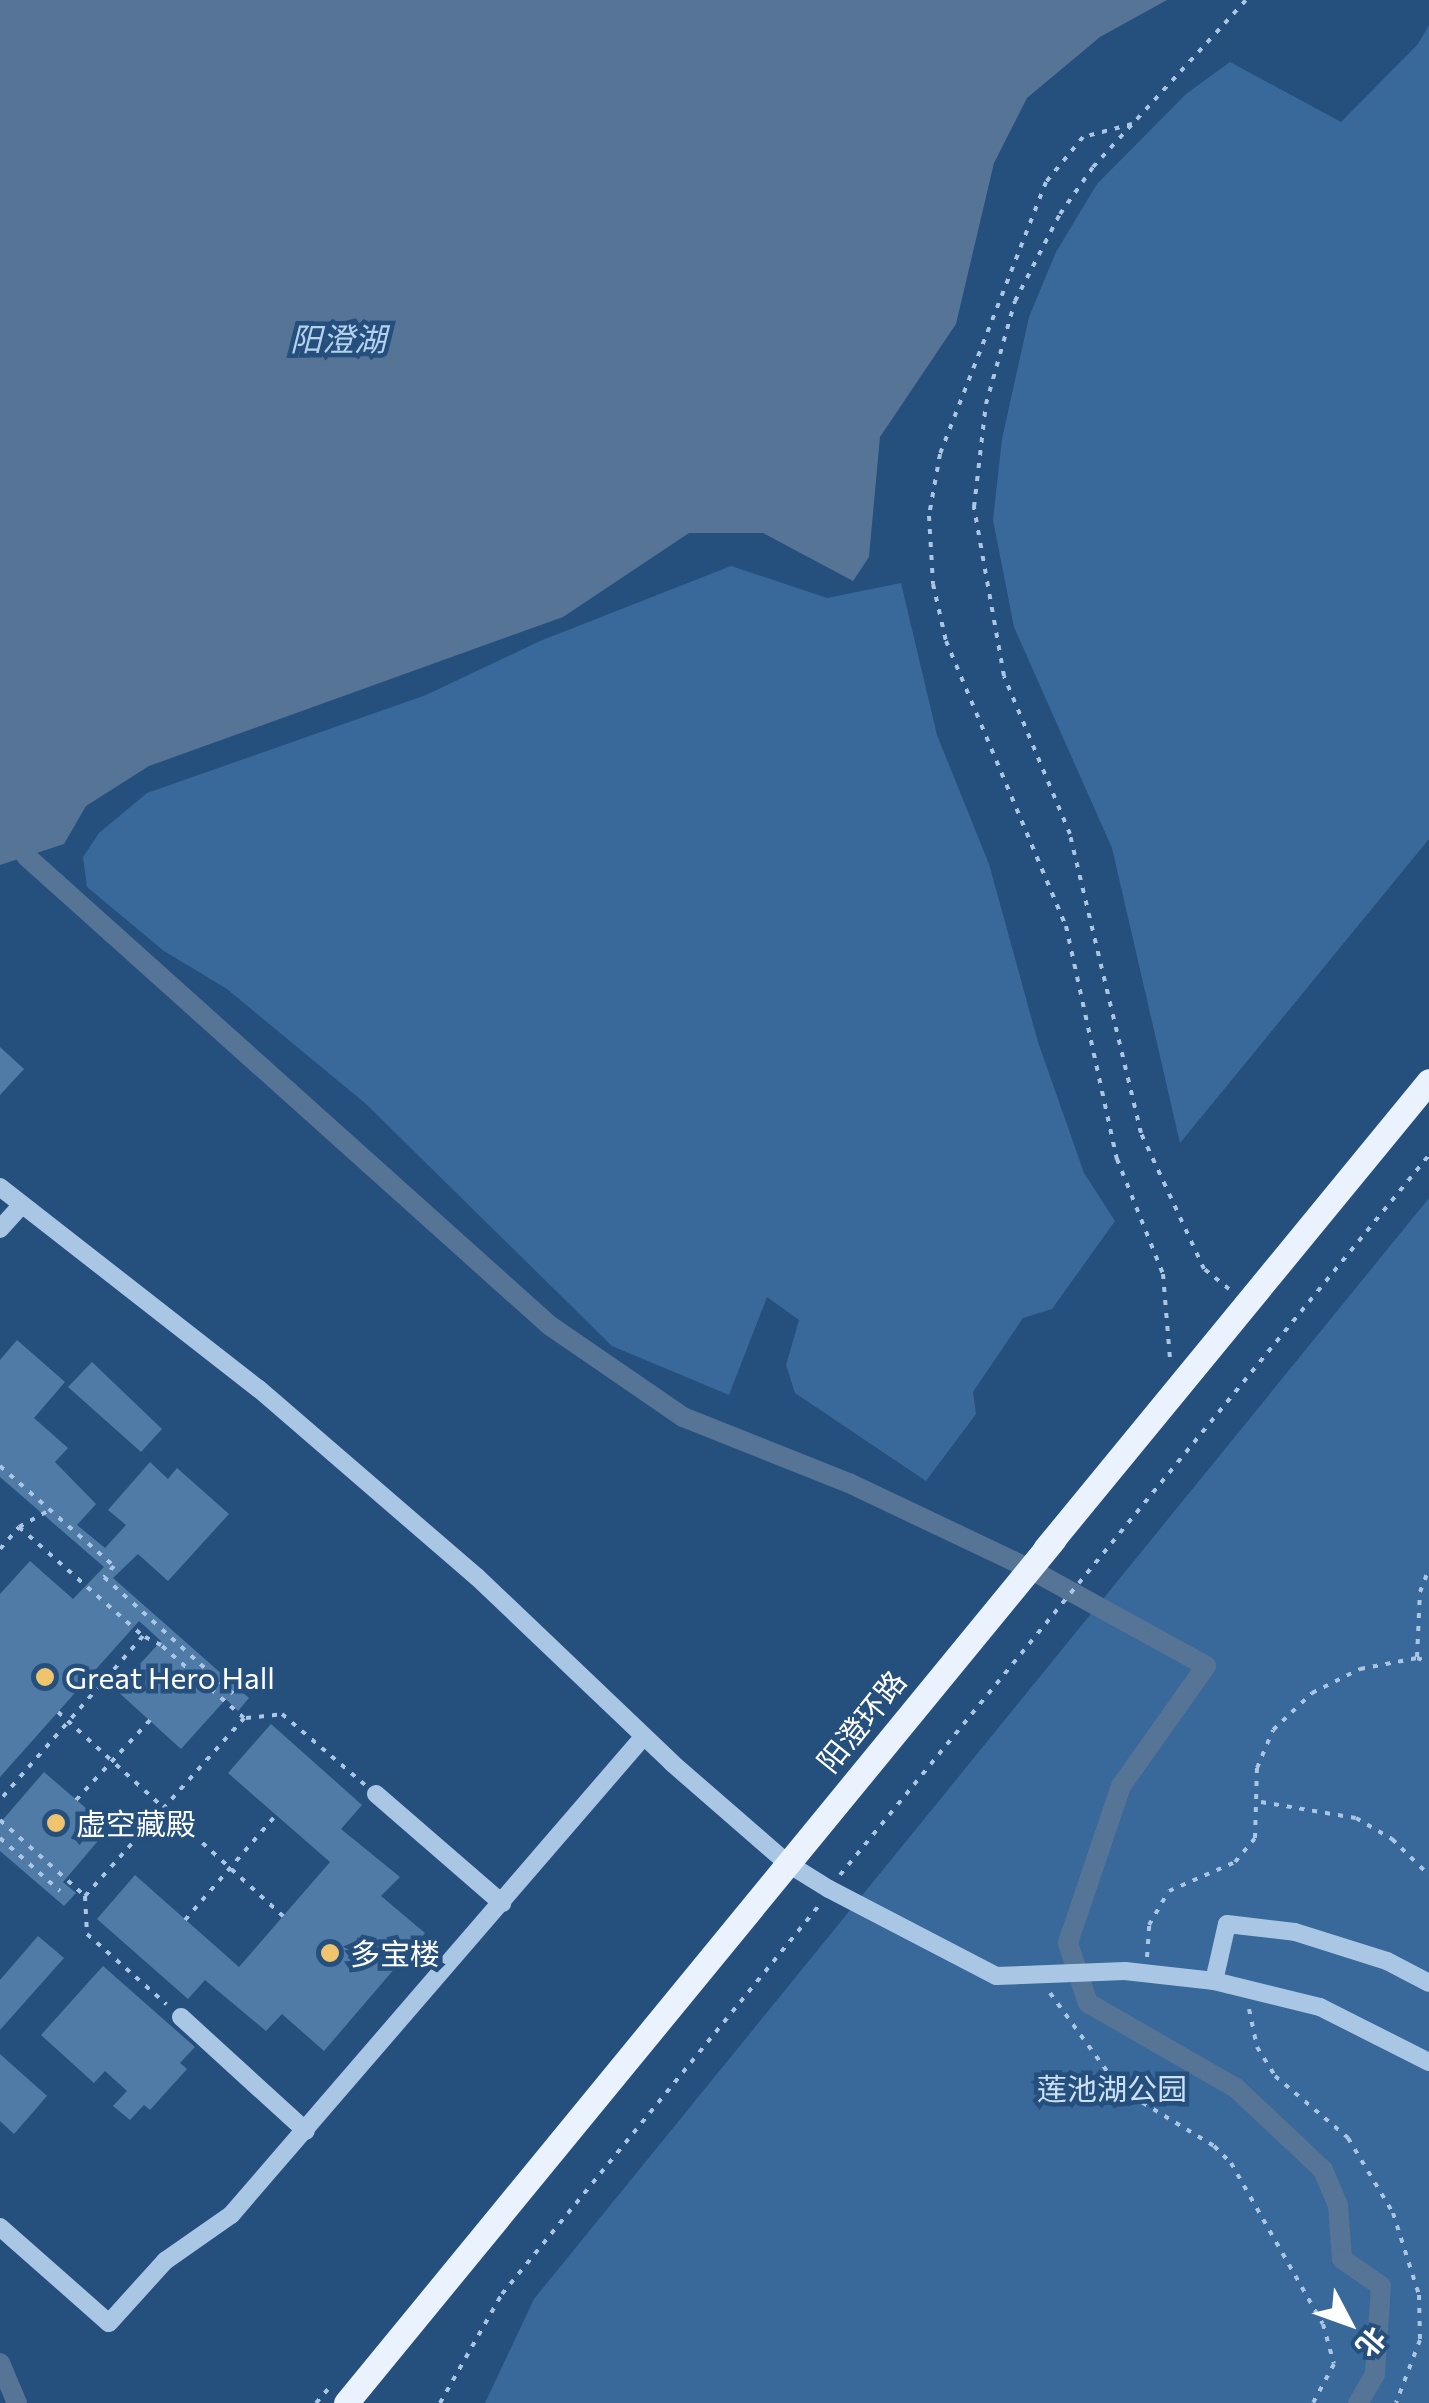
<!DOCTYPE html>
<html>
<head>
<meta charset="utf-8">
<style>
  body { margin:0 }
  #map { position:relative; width:1429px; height:2403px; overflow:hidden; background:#254f7d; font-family:Commissioner,"Noto Sans SC",sans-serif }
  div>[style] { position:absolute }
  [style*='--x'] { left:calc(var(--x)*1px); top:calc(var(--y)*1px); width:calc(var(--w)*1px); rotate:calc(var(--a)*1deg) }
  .green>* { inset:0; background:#38699a }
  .water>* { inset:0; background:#567495 }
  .canal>* { height:20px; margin:-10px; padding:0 10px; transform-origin:10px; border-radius:10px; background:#567495 }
  .building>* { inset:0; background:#517ba7 }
  .path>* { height:4px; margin-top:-2px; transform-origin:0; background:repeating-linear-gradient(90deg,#a9c7e5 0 5px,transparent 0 13px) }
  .minor>* { height:18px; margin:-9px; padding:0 9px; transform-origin:9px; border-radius:9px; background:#a9c7e5 }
  .major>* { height:25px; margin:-12.5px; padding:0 12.5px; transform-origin:12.5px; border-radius:12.5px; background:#eaf2fd }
  .dots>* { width:28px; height:28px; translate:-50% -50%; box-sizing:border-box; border:5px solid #254f7d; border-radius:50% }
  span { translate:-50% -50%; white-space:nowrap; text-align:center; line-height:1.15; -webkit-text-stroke:9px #254f7d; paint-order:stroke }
  .poi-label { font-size:30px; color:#fff }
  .left { translate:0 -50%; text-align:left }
  .street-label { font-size:30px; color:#fff }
  .park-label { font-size:30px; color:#cce0f4 }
  .water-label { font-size:32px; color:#b4d1ed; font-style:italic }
  .north { position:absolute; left:1299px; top:2273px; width:100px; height:100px; -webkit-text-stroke:8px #254f7d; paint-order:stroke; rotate:131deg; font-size:28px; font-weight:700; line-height:40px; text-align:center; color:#fff }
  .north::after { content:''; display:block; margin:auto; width:35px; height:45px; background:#fff; clip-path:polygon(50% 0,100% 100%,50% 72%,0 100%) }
</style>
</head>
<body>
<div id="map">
  <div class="green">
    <i style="clip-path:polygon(1429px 25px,1429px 839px,1180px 1143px,1112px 848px,1014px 627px,993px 520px,1002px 439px,1029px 317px,1056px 252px,1097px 184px,1186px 94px,1230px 62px,1341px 122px,1418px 44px)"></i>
    <i style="clip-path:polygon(731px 566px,827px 598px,901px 583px,937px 735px,989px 864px,1038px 1042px,1084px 1173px,1115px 1221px,1052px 1309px,1023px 1318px,973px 1392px,976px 1414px,926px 1481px,795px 1393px,786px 1365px,799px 1320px,767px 1297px,729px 1395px,612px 1346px,366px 1104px,227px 989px,164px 951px,87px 887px,83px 857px,99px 833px,147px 793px,426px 695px,540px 641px)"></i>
    <i style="clip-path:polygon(1429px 1198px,1429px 2403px,485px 2403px,534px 2299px)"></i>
  </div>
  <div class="water">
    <i style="clip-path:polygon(0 0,1167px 0,1100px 37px,1027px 98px,994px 163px,956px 324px,880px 437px,869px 557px,853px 581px,763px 533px,689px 533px,563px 617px,149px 766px,86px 806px,64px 844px,0 865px)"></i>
  </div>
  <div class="canal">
    <i style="--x:26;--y:856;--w:702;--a:41.88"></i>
    <i style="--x:549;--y:1325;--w:163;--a:34.5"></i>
    <i style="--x:683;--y:1417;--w:179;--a:21.7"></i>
    <i style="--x:849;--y:1483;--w:198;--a:25.4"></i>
    <i style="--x:1028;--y:1568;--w:203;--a:28.8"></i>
    <i style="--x:1206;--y:1666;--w:147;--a:125.3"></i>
    <i style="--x:1121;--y:1786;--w:166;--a:108.7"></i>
    <i style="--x:1068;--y:1943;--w:63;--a:71.6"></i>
    <i style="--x:1088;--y:2003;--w:171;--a:29.9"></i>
    <i style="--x:1236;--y:2088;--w:120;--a:43.3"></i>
    <i style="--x:1323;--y:2170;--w:38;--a:67"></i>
    <i style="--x:1338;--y:2205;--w:54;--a:85.8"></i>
    <i style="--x:1342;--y:2259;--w:47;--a:34.7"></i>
    <i style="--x:1381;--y:2286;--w:88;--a:93.9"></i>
    <i style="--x:1375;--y:2374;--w:34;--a:120"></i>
    <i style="--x:0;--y:2363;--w:43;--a:67"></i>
  </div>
  <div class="building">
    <i style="clip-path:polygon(0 1047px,24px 1069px,0 1095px)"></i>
    <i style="clip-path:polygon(17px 1340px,65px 1382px,34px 1418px,68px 1448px,55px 1462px,96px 1504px,77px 1525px,105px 1548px,126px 1525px,108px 1510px,150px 1462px,168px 1479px,177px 1468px,229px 1514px,168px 1581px,138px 1554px,113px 1578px,249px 1698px,238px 1711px,226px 1699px,181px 1749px,116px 1690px,161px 1641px,139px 1621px,0 1777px,0 1594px,30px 1561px,73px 1599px,104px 1567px,0 1477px,0 1360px)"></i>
    <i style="clip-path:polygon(92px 1362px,162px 1429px,141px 1452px,68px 1387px)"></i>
    <i style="clip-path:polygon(271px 1724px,362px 1805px,341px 1829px,400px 1877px,381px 1896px,425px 1933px,324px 2051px,282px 2014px,266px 2031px,205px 1980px,188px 1999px,97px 1919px,135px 1875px,239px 1967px,330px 1862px,228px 1773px)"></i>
    <i style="clip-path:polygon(44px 1772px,109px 1828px,63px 1882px,76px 1893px,64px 1906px,0 1851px,0 1823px)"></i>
    <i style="clip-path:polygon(38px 1936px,64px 1958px,0 2030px,0 1980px)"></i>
    <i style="clip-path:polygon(103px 1966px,195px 2047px,180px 2063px,187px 2069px,150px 2110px,144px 2105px,130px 2120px,113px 2106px,127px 2091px,105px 2071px,94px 2083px,41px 2035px)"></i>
    <i style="clip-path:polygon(0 2054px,47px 2096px,14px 2134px,0 2121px)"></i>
  </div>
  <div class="path">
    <i style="--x:1132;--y:124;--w:51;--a:165.1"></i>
    <i style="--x:1083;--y:137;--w:58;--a:129.4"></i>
    <i style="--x:1046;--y:182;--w:292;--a:111.3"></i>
    <i style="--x:940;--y:454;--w:63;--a:100.1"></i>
    <i style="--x:929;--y:516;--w:68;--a:86.6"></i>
    <i style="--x:933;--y:584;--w:58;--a:77.2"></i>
    <i style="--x:946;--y:641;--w:309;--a:67.2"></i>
    <i style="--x:1066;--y:926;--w:239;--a:77.7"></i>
    <i style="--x:1117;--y:1159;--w:124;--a:68.2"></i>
    <i style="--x:1163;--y:1274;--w:86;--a:85.3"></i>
    <i style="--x:1229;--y:1289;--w:32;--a:-141"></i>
    <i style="--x:1204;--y:1269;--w:150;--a:-114.9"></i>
    <i style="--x:1141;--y:1133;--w:307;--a:-103.4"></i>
    <i style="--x:1070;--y:834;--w:171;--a:-112.7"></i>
    <i style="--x:1004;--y:676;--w:172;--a:-100.1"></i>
    <i style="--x:974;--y:507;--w:104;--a:-83.4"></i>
    <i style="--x:986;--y:404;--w:107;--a:-74.3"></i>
    <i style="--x:1015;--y:301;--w:98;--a:-62.7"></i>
    <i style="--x:1060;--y:214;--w:57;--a:-54.9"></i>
    <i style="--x:1093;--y:167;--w:226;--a:-47.5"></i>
    <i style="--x:0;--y:1466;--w:152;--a:41.3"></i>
    <i style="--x:114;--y:1566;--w:15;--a:132"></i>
    <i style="--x:104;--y:1577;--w:182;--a:42.1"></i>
    <i style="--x:19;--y:1527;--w:35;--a:-29"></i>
    <i style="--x:0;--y:1549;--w:29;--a:-49"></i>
    <i style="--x:19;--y:1527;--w:165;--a:41.3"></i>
    <i style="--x:143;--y:1636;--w:218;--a:131.1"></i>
    <i style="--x:1417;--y:1657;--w:65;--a:-87.4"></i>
    <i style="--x:1420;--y:1592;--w:26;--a:-69"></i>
    <i style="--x:58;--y:1712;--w:304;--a:42.2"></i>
    <i style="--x:246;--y:1718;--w:36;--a:-6"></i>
    <i style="--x:282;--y:1714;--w:109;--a:40.5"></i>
    <i style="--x:76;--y:1800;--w:109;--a:-47.2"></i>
    <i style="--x:1261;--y:1802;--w:96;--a:9.6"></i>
    <i style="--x:1356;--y:1818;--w:42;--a:30.3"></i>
    <i style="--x:1392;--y:1839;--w:52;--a:44.2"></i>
    <i style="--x:0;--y:1820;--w:114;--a:41.8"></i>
    <i style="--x:85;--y:1896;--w:239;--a:-48.2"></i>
    <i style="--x:244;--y:1718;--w:111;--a:-138.7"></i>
    <i style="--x:161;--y:1645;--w:20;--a:-153"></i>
    <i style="--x:0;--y:1838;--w:80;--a:41.5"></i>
    <i style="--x:840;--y:1875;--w:930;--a:-50.71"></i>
    <i style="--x:85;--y:1896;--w:38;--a:87"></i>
    <i style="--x:87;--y:1934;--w:106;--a:41.5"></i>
    <i style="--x:185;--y:1920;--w:139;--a:-49.1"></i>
    <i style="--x:1147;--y:1957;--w:32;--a:-86"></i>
    <i style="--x:1149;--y:1925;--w:39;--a:-60"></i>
    <i style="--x:1169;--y:1891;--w:72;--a:-23.7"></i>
    <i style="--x:1235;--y:1862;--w:31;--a:-50"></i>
    <i style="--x:1255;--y:1838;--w:70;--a:-88.4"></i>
    <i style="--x:1257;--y:1768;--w:41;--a:-67.2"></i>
    <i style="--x:1273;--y:1730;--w:54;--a:-43.5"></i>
    <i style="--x:1312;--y:1693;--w:54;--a:-26.6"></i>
    <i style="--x:1360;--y:1669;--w:58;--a:-10.9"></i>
    <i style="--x:1417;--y:1658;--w:13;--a:18"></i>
    <i style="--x:1050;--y:1993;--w:119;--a:53.9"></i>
    <i style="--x:1120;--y:2089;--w:110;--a:31.2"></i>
    <i style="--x:1214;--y:2146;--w:24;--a:45"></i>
    <i style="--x:1231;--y:2163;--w:185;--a:60.3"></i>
    <i style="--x:1323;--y:2324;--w:41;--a:74.6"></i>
    <i style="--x:1334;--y:2364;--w:44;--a:118.3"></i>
    <i style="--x:1249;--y:2009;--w:39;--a:78"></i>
    <i style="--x:1257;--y:2047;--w:34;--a:58"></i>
    <i style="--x:1275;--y:2076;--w:96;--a:40.3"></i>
    <i style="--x:1348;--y:2138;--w:87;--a:59"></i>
    <i style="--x:1393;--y:2213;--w:86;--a:72.4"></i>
    <i style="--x:1419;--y:2295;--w:45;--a:88.7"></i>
    <i style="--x:1420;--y:2340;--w:67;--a:110.9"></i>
    <i style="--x:316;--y:2403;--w:18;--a:-49"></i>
    <i style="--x:440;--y:2403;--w:125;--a:-60.4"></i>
    <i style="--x:502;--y:2294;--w:505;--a:-50.79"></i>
  </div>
  <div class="minor">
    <i style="--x:0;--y:1187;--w:328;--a:38"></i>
    <i style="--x:259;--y:1389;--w:288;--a:40.8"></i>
    <i style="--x:477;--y:1577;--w:269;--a:43.6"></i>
    <i style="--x:672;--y:1763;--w:152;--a:41"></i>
    <i style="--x:787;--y:1863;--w:49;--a:31.8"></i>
    <i style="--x:829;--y:1889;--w:188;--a:27.5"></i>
    <i style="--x:996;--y:1976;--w:129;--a:-2.2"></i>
    <i style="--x:1125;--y:1971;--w:90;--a:6.4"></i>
    <i style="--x:1214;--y:1981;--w:109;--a:13.8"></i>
    <i style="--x:1320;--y:2007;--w:122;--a:26.8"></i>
    <i style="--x:0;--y:1229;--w:30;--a:-48"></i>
    <i style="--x:376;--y:1794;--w:167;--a:40.9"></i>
    <i style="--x:1214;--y:1981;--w:58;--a:-77.2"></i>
    <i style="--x:1227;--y:1924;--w:68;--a:6.7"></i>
    <i style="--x:1295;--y:1932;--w:96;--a:17.5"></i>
    <i style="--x:1387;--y:1961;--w:47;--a:27.6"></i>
    <i style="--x:181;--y:2017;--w:169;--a:42.4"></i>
    <i style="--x:0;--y:2227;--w:145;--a:41.4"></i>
    <i style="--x:109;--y:2323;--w:84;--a:-47.9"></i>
    <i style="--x:165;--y:2261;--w:80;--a:-34.9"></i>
    <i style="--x:231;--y:2215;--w:632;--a:-49.23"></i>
  </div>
  <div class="major">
    <i style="--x:1045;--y:1549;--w:605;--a:-50.63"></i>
    <i style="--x:346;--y:2403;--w:1117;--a:-50.67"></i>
  </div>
  <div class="dots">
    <i style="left:45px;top:1677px;background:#efc46d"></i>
    <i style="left:56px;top:1823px;background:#efc46d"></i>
    <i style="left:330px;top:1953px;background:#efc46d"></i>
  </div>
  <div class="poi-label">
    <span class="left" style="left:65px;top:1677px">Great Hero Hall</span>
    <span class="left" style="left:76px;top:1823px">虚空藏殿</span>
    <span class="left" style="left:350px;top:1953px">多宝楼</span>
  </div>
  <div class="street-label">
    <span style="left:861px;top:1721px;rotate:-51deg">阳澄环路</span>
  </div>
  <div class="park-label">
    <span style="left:1112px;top:2088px">莲池湖公园</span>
  </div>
  <div class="water-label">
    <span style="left:338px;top:338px">阳澄湖</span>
  </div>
  <div class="north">北</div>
</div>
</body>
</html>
